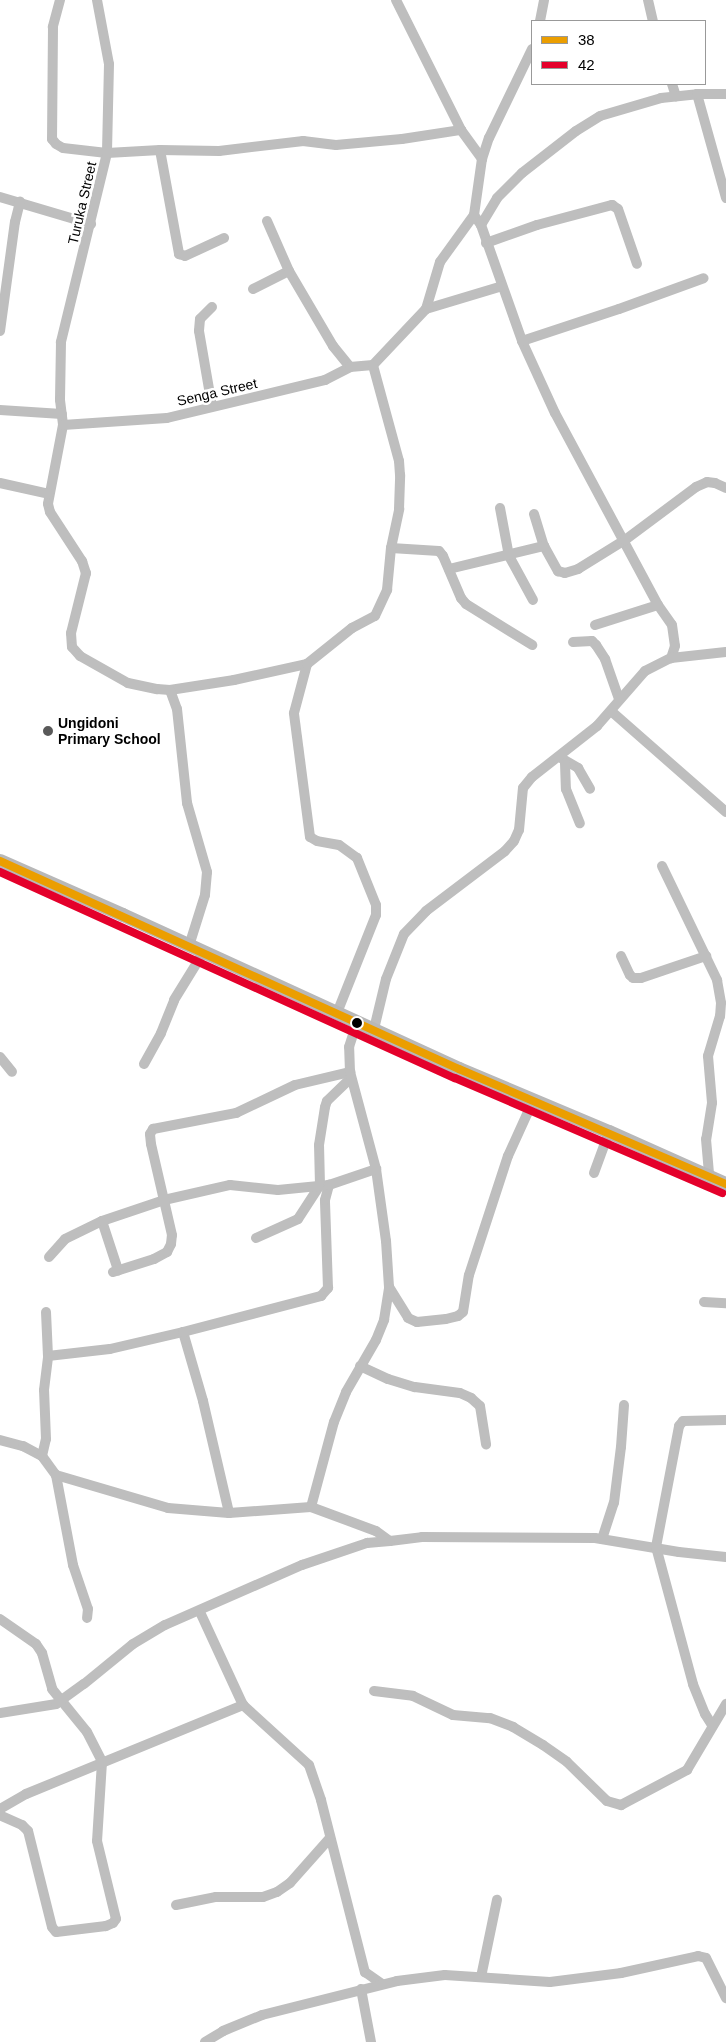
<!DOCTYPE html>
<html>
<head>
<meta charset="utf-8">
<style>
  body { margin:0 }
  #map { position:relative; width:726px; height:2042px; overflow:hidden; background:#fff; font-family:Helvetica,sans-serif }
  div>[style] { position:absolute }
  [style*='--x'] { left:calc(var(--x)*1px); top:calc(var(--y)*1px); width:calc(var(--w)*1px); rotate:calc(var(--a)*1deg) }
  .minor>* { height:10px; margin:-5px; padding:0 5px; transform-origin:5px; border-radius:5px; background:#bebebe }
  .secondary>* { height:14px; margin:-7px; padding:0 7px; transform-origin:7px; border-radius:7px; background:#b8b8b8 }
  .bus-1>* { height:8px; margin:-4px; padding:0 4px; transform-origin:4px; border-radius:4px; background:#eb9e00 }
  .bus-2>* { height:8px; margin:-4px; padding:0 4px; transform-origin:4px; border-radius:4px; background:#e4002b }
  .dots>* { width:14px; height:14px; translate:-50% -50%; box-sizing:border-box; border:2px solid #fff; border-radius:50% }
  span { translate:-50% -50%; white-space:nowrap; text-align:center; line-height:1.15; -webkit-text-stroke:5px #fff; paint-order:stroke }
  .street-label { font-size:14px; color:#000 }
  .poi-label { font-size:14px; color:#000; font-weight:700 }
  .left { translate:0 -50%; text-align:left }
  .legend { position:absolute; left:531px; top:20px; width:175px; height:65px; box-sizing:border-box; background:#fff; border:1px solid #999; margin:0; padding:6px 9px; list-style:none; font-size:15px; color:#000 }
  .legend li { display:flex; align-items:center; gap:10px; height:25px }
  .legend b { width:25px; border:1px solid #999 }
</style>
</head>
<body>
<div id="map">
  <div class="minor">
    <i style="--x:60;--y:0;--w:28;--a:105"></i>
    <i style="--x:53;--y:27;--w:112;--a:90.5"></i>
    <i style="--x:52;--y:139;--w:6;--a:51"></i>
    <i style="--x:56;--y:144;--w:8;--a:30"></i>
    <i style="--x:63;--y:148;--w:44;--a:6.5"></i>
    <i style="--x:107;--y:153;--w:195;--a:103.7"></i>
    <i style="--x:61;--y:342;--w:58;--a:91"></i>
    <i style="--x:60;--y:400;--w:25;--a:83"></i>
    <i style="--x:63;--y:425;--w:80;--a:100.8"></i>
    <i style="--x:48;--y:504;--w:8;--a:76"></i>
    <i style="--x:50;--y:512;--w:59;--a:56.9"></i>
    <i style="--x:82;--y:561;--w:13;--a:72"></i>
    <i style="--x:86;--y:573;--w:62;--a:104"></i>
    <i style="--x:71;--y:633;--w:14;--a:86"></i>
    <i style="--x:72;--y:647;--w:12;--a:48"></i>
    <i style="--x:80;--y:656;--w:55;--a:29.4"></i>
    <i style="--x:128;--y:683;--w:30;--a:12"></i>
    <i style="--x:157;--y:689;--w:13;--a:4"></i>
    <i style="--x:170;--y:690;--w:65;--a:-8.9"></i>
    <i style="--x:234;--y:680;--w:75;--a:-12.4"></i>
    <i style="--x:97;--y:0;--w:65;--a:79.4"></i>
    <i style="--x:109;--y:64;--w:89;--a:91.3"></i>
    <i style="--x:107;--y:153;--w:53;--a:-3.2"></i>
    <i style="--x:160;--y:150;--w:59;--a:1"></i>
    <i style="--x:219;--y:151;--w:85;--a:-6.8"></i>
    <i style="--x:303;--y:141;--w:33;--a:7"></i>
    <i style="--x:336;--y:145;--w:66;--a:-5.2"></i>
    <i style="--x:402;--y:139;--w:60;--a:-8.7"></i>
    <i style="--x:396;--y:0;--w:145;--a:63.4"></i>
    <i style="--x:461;--y:130;--w:36;--a:54"></i>
    <i style="--x:648;--y:0;--w:22;--a:77"></i>
    <i style="--x:540;--y:21;--w:21;--a:-79"></i>
    <i style="--x:672;--y:84;--w:13;--a:72"></i>
    <i style="--x:697;--y:94;--w:108;--a:74.4"></i>
    <i style="--x:160;--y:150;--w:106;--a:79.6"></i>
    <i style="--x:179;--y:254;--w:6;--a:18"></i>
    <i style="--x:185;--y:256;--w:43;--a:-24.8"></i>
    <i style="--x:0;--y:197;--w:95;--a:16.5"></i>
    <i style="--x:474;--y:215;--w:12;--a:55"></i>
    <i style="--x:481;--y:225;--w:123;--a:70.5"></i>
    <i style="--x:522;--y:341;--w:79;--a:65.4"></i>
    <i style="--x:555;--y:413;--w:218;--a:61.8"></i>
    <i style="--x:658;--y:605;--w:24;--a:55"></i>
    <i style="--x:672;--y:625;--w:21;--a:82"></i>
    <i style="--x:675;--y:646;--w:13;--a:108"></i>
    <i style="--x:267;--y:221;--w:55;--a:66.3"></i>
    <i style="--x:481;--y:225;--w:31;--a:-59"></i>
    <i style="--x:497;--y:198;--w:35;--a:-45"></i>
    <i style="--x:522;--y:173;--w:68;--a:-37.9"></i>
    <i style="--x:576;--y:131;--w:28;--a:-32"></i>
    <i style="--x:600;--y:116;--w:64;--a:-16.4"></i>
    <i style="--x:661;--y:98;--w:36;--a:-6"></i>
    <i style="--x:697;--y:94;--w:29;--a:0"></i>
    <i style="--x:486;--y:243;--w:54;--a:-19.4"></i>
    <i style="--x:537;--y:225;--w:78;--a:-14.9"></i>
    <i style="--x:612;--y:205;--w:7;--a:34"></i>
    <i style="--x:618;--y:209;--w:58;--a:70.9"></i>
    <i style="--x:253;--y:289;--w:40;--a:-26.6"></i>
    <i style="--x:289;--y:271;--w:87;--a:59.6"></i>
    <i style="--x:333;--y:346;--w:27;--a:51"></i>
    <i style="--x:212;--y:307;--w:17;--a:135"></i>
    <i style="--x:200;--y:319;--w:12;--a:95"></i>
    <i style="--x:199;--y:331;--w:76;--a:80.2"></i>
    <i style="--x:426;--y:309;--w:79;--a:-16.8"></i>
    <i style="--x:0;--y:331;--w:110;--a:-82.2"></i>
    <i style="--x:15;--y:222;--w:21;--a:-76"></i>
    <i style="--x:522;--y:341;--w:102;--a:-18.3"></i>
    <i style="--x:619;--y:309;--w:90;--a:-20"></i>
    <i style="--x:373;--y:365;--w:77;--a:-46.6"></i>
    <i style="--x:426;--y:309;--w:49;--a:-73.4"></i>
    <i style="--x:440;--y:262;--w:58;--a:-54.1"></i>
    <i style="--x:474;--y:215;--w:57;--a:-81.9"></i>
    <i style="--x:482;--y:159;--w:22;--a:-72"></i>
    <i style="--x:489;--y:138;--w:99;--a:-64.2"></i>
    <i style="--x:0;--y:410;--w:62;--a:3.7"></i>
    <i style="--x:63;--y:425;--w:104;--a:-3.9"></i>
    <i style="--x:167;--y:418;--w:163;--a:-13.5"></i>
    <i style="--x:325;--y:380;--w:28;--a:-27"></i>
    <i style="--x:350;--y:367;--w:23;--a:-5"></i>
    <i style="--x:0;--y:483;--w:50;--a:12.7"></i>
    <i style="--x:500;--y:508;--w:49;--a:79.4"></i>
    <i style="--x:509;--y:556;--w:50;--a:61.4"></i>
    <i style="--x:534;--y:514;--w:34;--a:73"></i>
    <i style="--x:544;--y:546;--w:29;--a:61"></i>
    <i style="--x:558;--y:571;--w:7;--a:16"></i>
    <i style="--x:565;--y:573;--w:14;--a:-17"></i>
    <i style="--x:578;--y:569;--w:55;--a:-31.7"></i>
    <i style="--x:625;--y:540;--w:89;--a:-36.7"></i>
    <i style="--x:696;--y:487;--w:12;--a:-24"></i>
    <i style="--x:707;--y:482;--w:8;--a:7"></i>
    <i style="--x:715;--y:483;--w:12;--a:24"></i>
    <i style="--x:391;--y:548;--w:48;--a:3.6"></i>
    <i style="--x:439;--y:551;--w:6;--a:51"></i>
    <i style="--x:443;--y:556;--w:46;--a:66.8"></i>
    <i style="--x:461;--y:598;--w:8;--a:50"></i>
    <i style="--x:466;--y:604;--w:78;--a:31.8"></i>
    <i style="--x:449;--y:569;--w:98;--a:-13.6"></i>
    <i style="--x:595;--y:625;--w:66;--a:-17.6"></i>
    <i style="--x:573;--y:642;--w:19;--a:-3"></i>
    <i style="--x:592;--y:641;--w:6;--a:45"></i>
    <i style="--x:596;--y:645;--w:17;--a:57"></i>
    <i style="--x:605;--y:659;--w:42;--a:70.7"></i>
    <i style="--x:170;--y:690;--w:20;--a:70"></i>
    <i style="--x:177;--y:709;--w:95;--a:83.9"></i>
    <i style="--x:187;--y:803;--w:72;--a:73.8"></i>
    <i style="--x:207;--y:872;--w:23;--a:95"></i>
    <i style="--x:205;--y:895;--w:53;--a:107.4"></i>
    <i style="--x:611;--y:711;--w:153;--a:41.3"></i>
    <i style="--x:561;--y:758;--w:20;--a:30"></i>
    <i style="--x:578;--y:768;--w:24;--a:60"></i>
    <i style="--x:565;--y:763;--w:26;--a:88"></i>
    <i style="--x:566;--y:789;--w:37;--a:68"></i>
    <i style="--x:662;--y:866;--w:127;--a:64.2"></i>
    <i style="--x:717;--y:980;--w:23;--a:80"></i>
    <i style="--x:721;--y:1003;--w:13;--a:94"></i>
    <i style="--x:720;--y:1016;--w:42;--a:106.7"></i>
    <i style="--x:708;--y:1056;--w:47;--a:85.1"></i>
    <i style="--x:712;--y:1103;--w:36;--a:99"></i>
    <i style="--x:706;--y:1139;--w:38;--a:85"></i>
    <i style="--x:621;--y:956;--w:21;--a:65"></i>
    <i style="--x:630;--y:975;--w:4;--a:45"></i>
    <i style="--x:633;--y:978;--w:8;--a:0"></i>
    <i style="--x:641;--y:978;--w:69;--a:-18.7"></i>
    <i style="--x:337;--y:1013;--w:105;--a:-68.3"></i>
    <i style="--x:376;--y:915;--w:10;--a:-90"></i>
    <i style="--x:376;--y:905;--w:51;--a:-112"></i>
    <i style="--x:357;--y:858;--w:22;--a:-144"></i>
    <i style="--x:339;--y:845;--w:22;--a:-170"></i>
    <i style="--x:317;--y:841;--w:8;--a:-150"></i>
    <i style="--x:310;--y:837;--w:125;--a:-97.4"></i>
    <i style="--x:294;--y:713;--w:51;--a:-75.1"></i>
    <i style="--x:307;--y:664;--w:58;--a:-38.7"></i>
    <i style="--x:352;--y:628;--w:26;--a:-28"></i>
    <i style="--x:375;--y:616;--w:29;--a:-65"></i>
    <i style="--x:387;--y:590;--w:42;--a:-84.6"></i>
    <i style="--x:391;--y:548;--w:40;--a:-78"></i>
    <i style="--x:399;--y:509;--w:34;--a:-88"></i>
    <i style="--x:400;--y:475;--w:14;--a:-94"></i>
    <i style="--x:399;--y:461;--w:99;--a:-105.2"></i>
    <i style="--x:374;--y:1029;--w:51;--a:-76.5"></i>
    <i style="--x:386;--y:979;--w:48;--a:-68.2"></i>
    <i style="--x:404;--y:934;--w:32;--a:-46"></i>
    <i style="--x:426;--y:911;--w:99;--a:-37.2"></i>
    <i style="--x:505;--y:851;--w:13;--a:-48"></i>
    <i style="--x:514;--y:841;--w:12;--a:-66"></i>
    <i style="--x:519;--y:830;--w:42;--a:-84.6"></i>
    <i style="--x:523;--y:788;--w:14;--a:-51"></i>
    <i style="--x:532;--y:777;--w:83;--a:-38.1"></i>
    <i style="--x:597;--y:726;--w:73;--a:-48.9"></i>
    <i style="--x:645;--y:671;--w:29;--a:-27"></i>
    <i style="--x:671;--y:658;--w:55;--a:-6.2"></i>
    <i style="--x:0;--y:1057;--w:19;--a:51"></i>
    <i style="--x:144;--y:1064;--w:35;--a:-61"></i>
    <i style="--x:161;--y:1033;--w:35;--a:-68"></i>
    <i style="--x:174;--y:1000;--w:55;--a:-58.3"></i>
    <i style="--x:594;--y:1173;--w:44;--a:-69.9"></i>
    <i style="--x:102;--y:1221;--w:52;--a:71.9"></i>
    <i style="--x:256;--y:1238;--w:46;--a:-24.3"></i>
    <i style="--x:298;--y:1219;--w:40;--a:-57.1"></i>
    <i style="--x:320;--y:1185;--w:40;--a:-91.4"></i>
    <i style="--x:319;--y:1145;--w:38;--a:-81"></i>
    <i style="--x:325;--y:1107;--w:6;--a:-72"></i>
    <i style="--x:327;--y:1101;--w:33;--a:-44"></i>
    <i style="--x:49;--y:1257;--w:24;--a:-48"></i>
    <i style="--x:65;--y:1239;--w:41;--a:-25.9"></i>
    <i style="--x:102;--y:1221;--w:65;--a:-18.7"></i>
    <i style="--x:164;--y:1200;--w:68;--a:-12.8"></i>
    <i style="--x:230;--y:1185;--w:48;--a:5.9"></i>
    <i style="--x:278;--y:1190;--w:51;--a:-5.6"></i>
    <i style="--x:113;--y:1272;--w:43;--a:-17.6"></i>
    <i style="--x:154;--y:1259;--w:15;--a:-28"></i>
    <i style="--x:167;--y:1252;--w:9;--a:-63"></i>
    <i style="--x:171;--y:1244;--w:9;--a:-84"></i>
    <i style="--x:172;--y:1235;--w:93;--a:-103"></i>
    <i style="--x:151;--y:1144;--w:10;--a:-96"></i>
    <i style="--x:150;--y:1134;--w:6;--a:-59"></i>
    <i style="--x:153;--y:1129;--w:85;--a:-10.9"></i>
    <i style="--x:236;--y:1113;--w:65;--a:-25.4"></i>
    <i style="--x:295;--y:1085;--w:57;--a:-13.3"></i>
    <i style="--x:389;--y:1287;--w:36;--a:58"></i>
    <i style="--x:408;--y:1318;--w:10;--a:24"></i>
    <i style="--x:417;--y:1322;--w:29;--a:-6"></i>
    <i style="--x:446;--y:1319;--w:12;--a:-14"></i>
    <i style="--x:458;--y:1316;--w:6;--a:-39"></i>
    <i style="--x:463;--y:1312;--w:37;--a:-81"></i>
    <i style="--x:469;--y:1275;--w:125;--a:-71.9"></i>
    <i style="--x:508;--y:1156;--w:60;--a:-65.6"></i>
    <i style="--x:704;--y:1302;--w:22;--a:3"></i>
    <i style="--x:46;--y:1312;--w:44;--a:87.4"></i>
    <i style="--x:183;--y:1332;--w:72;--a:73.8"></i>
    <i style="--x:203;--y:1401;--w:115;--a:76.9"></i>
    <i style="--x:360;--y:1366;--w:31;--a:25"></i>
    <i style="--x:388;--y:1379;--w:28;--a:17"></i>
    <i style="--x:415;--y:1387;--w:45;--a:7.6"></i>
    <i style="--x:460;--y:1393;--w:12;--a:24"></i>
    <i style="--x:471;--y:1398;--w:12;--a:42"></i>
    <i style="--x:480;--y:1406;--w:39;--a:81"></i>
    <i style="--x:0;--y:1440;--w:24;--a:15"></i>
    <i style="--x:23;--y:1446;--w:21;--a:28"></i>
    <i style="--x:42;--y:1456;--w:24;--a:54"></i>
    <i style="--x:56;--y:1475;--w:117;--a:16.4"></i>
    <i style="--x:168;--y:1508;--w:61;--a:4.7"></i>
    <i style="--x:229;--y:1513;--w:82;--a:-4.2"></i>
    <i style="--x:311;--y:1507;--w:88;--a:-74.9"></i>
    <i style="--x:334;--y:1422;--w:32;--a:-68"></i>
    <i style="--x:346;--y:1392;--w:60;--a:-60"></i>
    <i style="--x:376;--y:1340;--w:22;--a:-68"></i>
    <i style="--x:384;--y:1320;--w:33;--a:-81"></i>
    <i style="--x:389;--y:1287;--w:46;--a:-93.7"></i>
    <i style="--x:386;--y:1241;--w:73;--a:-97.9"></i>
    <i style="--x:376;--y:1169;--w:100;--a:-105"></i>
    <i style="--x:350;--y:1072;--w:25;--a:-92"></i>
    <i style="--x:349;--y:1047;--w:25;--a:-72"></i>
    <i style="--x:42;--y:1456;--w:17;--a:-77"></i>
    <i style="--x:46;--y:1439;--w:49;--a:-92.3"></i>
    <i style="--x:44;--y:1390;--w:34;--a:-83"></i>
    <i style="--x:48;--y:1356;--w:62;--a:-6.4"></i>
    <i style="--x:110;--y:1349;--w:75;--a:-13.1"></i>
    <i style="--x:183;--y:1332;--w:143;--a:-14.6"></i>
    <i style="--x:321;--y:1296;--w:11;--a:-49"></i>
    <i style="--x:328;--y:1288;--w:88;--a:-92"></i>
    <i style="--x:325;--y:1200;--w:16;--a:-75"></i>
    <i style="--x:329;--y:1185;--w:50;--a:-18.8"></i>
    <i style="--x:56;--y:1475;--w:92;--a:79.3"></i>
    <i style="--x:73;--y:1565;--w:46;--a:71.2"></i>
    <i style="--x:88;--y:1609;--w:9;--a:96"></i>
    <i style="--x:311;--y:1507;--w:69;--a:20.3"></i>
    <i style="--x:376;--y:1531;--w:17;--a:36"></i>
    <i style="--x:390;--y:1541;--w:32;--a:-7"></i>
    <i style="--x:422;--y:1537;--w:173;--a:0.3"></i>
    <i style="--x:595;--y:1538;--w:85;--a:9.5"></i>
    <i style="--x:679;--y:1552;--w:47;--a:6.1"></i>
    <i style="--x:602;--y:1539;--w:38;--a:-72"></i>
    <i style="--x:614;--y:1503;--w:56;--a:-82.9"></i>
    <i style="--x:621;--y:1447;--w:42;--a:-85.9"></i>
    <i style="--x:200;--y:1612;--w:102;--a:65.2"></i>
    <i style="--x:243;--y:1705;--w:89;--a:42.3"></i>
    <i style="--x:309;--y:1765;--w:37;--a:71"></i>
    <i style="--x:321;--y:1800;--w:178;--a:75.7"></i>
    <i style="--x:365;--y:1972;--w:21;--a:35"></i>
    <i style="--x:0;--y:1619;--w:44;--a:34.8"></i>
    <i style="--x:36;--y:1644;--w:11;--a:56"></i>
    <i style="--x:42;--y:1653;--w:37;--a:74"></i>
    <i style="--x:52;--y:1689;--w:55;--a:50.9"></i>
    <i style="--x:87;--y:1732;--w:34;--a:63"></i>
    <i style="--x:102;--y:1762;--w:79;--a:93.6"></i>
    <i style="--x:97;--y:1841;--w:80;--a:76.3"></i>
    <i style="--x:116;--y:1919;--w:5;--a:127"></i>
    <i style="--x:113;--y:1923;--w:8;--a:157"></i>
    <i style="--x:106;--y:1926;--w:50;--a:173.2"></i>
    <i style="--x:56;--y:1932;--w:6;--a:-129"></i>
    <i style="--x:52;--y:1927;--w:99;--a:-104"></i>
    <i style="--x:28;--y:1831;--w:8;--a:-135"></i>
    <i style="--x:22;--y:1825;--w:24;--a:-156"></i>
    <i style="--x:374;--y:1691;--w:39;--a:7"></i>
    <i style="--x:413;--y:1696;--w:44;--a:25.4"></i>
    <i style="--x:453;--y:1715;--w:37;--a:5"></i>
    <i style="--x:490;--y:1718;--w:25;--a:21"></i>
    <i style="--x:513;--y:1727;--w:35;--a:31"></i>
    <i style="--x:543;--y:1745;--w:29;--a:35"></i>
    <i style="--x:567;--y:1762;--w:56;--a:44.3"></i>
    <i style="--x:607;--y:1801;--w:15;--a:16"></i>
    <i style="--x:621;--y:1805;--w:75;--a:-27.9"></i>
    <i style="--x:687;--y:1770;--w:77;--a:-59.4"></i>
    <i style="--x:0;--y:1713;--w:57;--a:-9.1"></i>
    <i style="--x:56;--y:1704;--w:34;--a:-36"></i>
    <i style="--x:84;--y:1684;--w:63;--a:-39.2"></i>
    <i style="--x:133;--y:1644;--w:37;--a:-31"></i>
    <i style="--x:165;--y:1625;--w:150;--a:-23.7"></i>
    <i style="--x:302;--y:1565;--w:69;--a:-18.7"></i>
    <i style="--x:367;--y:1543;--w:23;--a:-5"></i>
    <i style="--x:712;--y:1725;--w:13;--a:-122"></i>
    <i style="--x:705;--y:1714;--w:32;--a:-112"></i>
    <i style="--x:693;--y:1684;--w:142;--a:-105.1"></i>
    <i style="--x:656;--y:1547;--w:123;--a:-79.2"></i>
    <i style="--x:679;--y:1426;--w:6;--a:-51"></i>
    <i style="--x:683;--y:1421;--w:43;--a:-1.3"></i>
    <i style="--x:0;--y:1809;--w:30;--a:-30"></i>
    <i style="--x:26;--y:1794;--w:235;--a:-22.3"></i>
    <i style="--x:176;--y:1905;--w:41;--a:-11.3"></i>
    <i style="--x:216;--y:1897;--w:47;--a:0"></i>
    <i style="--x:263;--y:1897;--w:15;--a:-20"></i>
    <i style="--x:277;--y:1892;--w:16;--a:-35"></i>
    <i style="--x:290;--y:1883;--w:60;--a:-48.4"></i>
    <i style="--x:481;--y:1977;--w:79;--a:-78.3"></i>
    <i style="--x:361;--y:1989;--w:54;--a:79.3"></i>
    <i style="--x:205;--y:2042;--w:21;--a:-31"></i>
    <i style="--x:223;--y:2031;--w:42;--a:-22.3"></i>
    <i style="--x:262;--y:2015;--w:139;--a:-14.1"></i>
    <i style="--x:397;--y:1981;--w:48;--a:-7.1"></i>
    <i style="--x:445;--y:1975;--w:105;--a:3.8"></i>
    <i style="--x:550;--y:1982;--w:72;--a:-7.2"></i>
    <i style="--x:621;--y:1973;--w:79;--a:-12.4"></i>
    <i style="--x:698;--y:1956;--w:8;--a:14"></i>
    <i style="--x:706;--y:1958;--w:45;--a:63.4"></i>
  </div>
  <div class="secondary">
    <i style="--x:0;--y:861;--w:134;--a:23.7"></i>
    <i style="--x:123;--y:915;--w:370;--a:24.6"></i>
    <i style="--x:459;--y:1069;--w:163;--a:22.8"></i>
    <i style="--x:609;--y:1132;--w:128;--a:24"></i>
  </div>
  <div class="bus-1">
    <i style="--x:0;--y:861;--w:504;--a:24.38"></i>
    <i style="--x:459;--y:1069;--w:291;--a:23.3"></i>
  </div>
  <div class="bus-2">
    <i style="--x:0;--y:872;--w:499;--a:24.4"></i>
    <i style="--x:455;--y:1078;--w:291;--a:23.3"></i>
  </div>
  <div class="dots">
    <i style="left:48px;top:731px;background:#595959"></i>
    <i style="left:357px;top:1023px;background:#000"></i>
  </div>
  <div class="street-label">
    <span style="left:82px;top:203px;rotate:-77deg">Turuka Street</span>
    <span style="left:217px;top:392px;rotate:-13deg">Senga Street</span>
  </div>
  <div class="poi-label">
    <span class="left" style="left:58px;top:731px">Ungidoni<br>Primary School</span>
  </div>
  <ul class="legend">
  <li><b style="height:6px;background:#eb9e00"></b>38</li>
  <li><b style="height:6px;background:#e4002b"></b>42</li>
  </ul>
</div>
</body>
</html>
